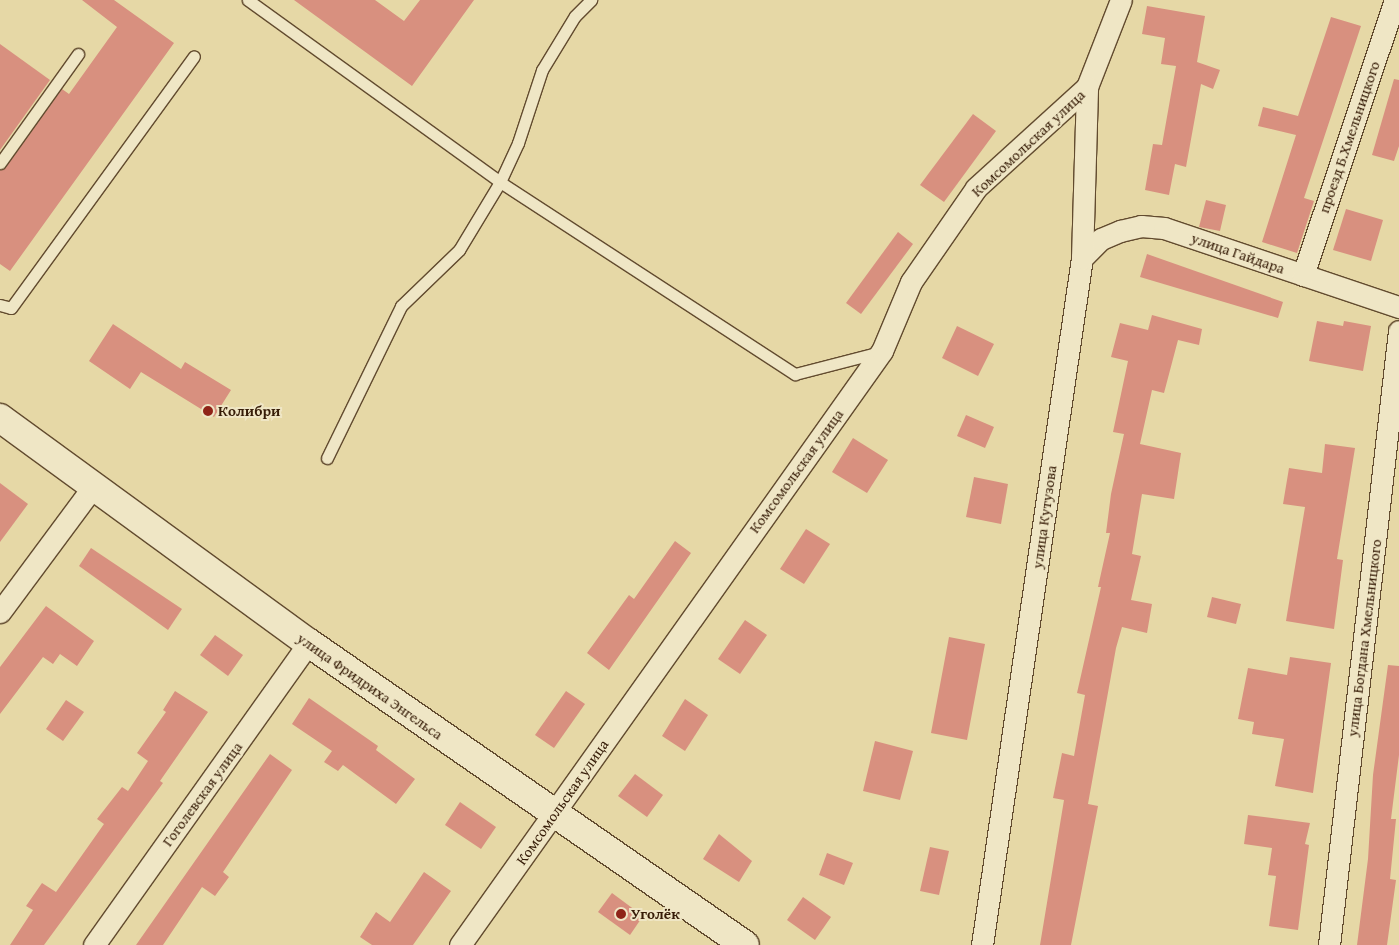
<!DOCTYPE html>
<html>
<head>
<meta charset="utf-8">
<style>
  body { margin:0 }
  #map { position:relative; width:1399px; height:945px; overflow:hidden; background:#e6d8a6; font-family:"Gentium Book Plus",serif }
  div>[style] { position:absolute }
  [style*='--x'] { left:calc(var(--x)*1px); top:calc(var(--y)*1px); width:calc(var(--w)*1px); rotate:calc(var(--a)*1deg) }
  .building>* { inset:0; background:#d8907f }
  .roads { filter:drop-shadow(1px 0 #624b2f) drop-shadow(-1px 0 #624b2f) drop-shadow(0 1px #624b2f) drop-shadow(0 -1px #624b2f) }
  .service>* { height:11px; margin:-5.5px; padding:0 5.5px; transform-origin:5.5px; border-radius:5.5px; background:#efe6c5 }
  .minor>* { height:21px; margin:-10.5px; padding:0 10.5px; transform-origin:10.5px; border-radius:10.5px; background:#efe6c5 }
  .secondary>* { height:28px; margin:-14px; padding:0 14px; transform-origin:14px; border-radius:14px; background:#efe6c5 }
  .dots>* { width:14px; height:14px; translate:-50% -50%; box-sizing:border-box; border:2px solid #efe6c5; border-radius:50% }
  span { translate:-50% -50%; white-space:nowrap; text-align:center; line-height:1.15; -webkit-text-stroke:4px #efe6c5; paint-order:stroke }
  .street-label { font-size:15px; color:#361c07 }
  .poi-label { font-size:15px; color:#361c07; font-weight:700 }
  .left { translate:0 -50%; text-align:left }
</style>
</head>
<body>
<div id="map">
  <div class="building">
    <i style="clip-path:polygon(82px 0,114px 0,174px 43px,10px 271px,0 264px,0 170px,6px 167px,62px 89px,69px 94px,117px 27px)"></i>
    <i style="clip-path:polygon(294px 0,375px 0,404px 21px,420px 0,474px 0,412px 86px)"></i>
    <i style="clip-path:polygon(1147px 6px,1205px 16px,1197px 62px,1220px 70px,1213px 89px,1201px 84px,1186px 167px,1175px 164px,1169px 195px,1145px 190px,1153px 144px,1162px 145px,1176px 66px,1161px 64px,1165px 38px,1142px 34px)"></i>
    <i style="clip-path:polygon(1331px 17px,1361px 26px,1304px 198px,1314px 201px,1297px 253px,1262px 242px,1296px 135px,1258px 126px,1263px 107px,1298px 116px)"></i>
    <i style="clip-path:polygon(0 44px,50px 80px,0 150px)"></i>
    <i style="clip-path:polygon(1394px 79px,1399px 80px,1399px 146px,1394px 161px,1372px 155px)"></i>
    <i style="clip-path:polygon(973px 114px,996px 131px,944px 202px,920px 185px)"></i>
    <i style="clip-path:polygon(1206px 200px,1226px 205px,1220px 231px,1199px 227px)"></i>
    <i style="clip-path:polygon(1346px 209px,1383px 220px,1371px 261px,1333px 250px)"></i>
    <i style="clip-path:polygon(898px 232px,913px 244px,861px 314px,846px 303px)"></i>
    <i style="clip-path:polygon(1147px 254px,1283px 302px,1278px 318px,1140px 277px)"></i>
    <i style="clip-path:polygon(1152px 315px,1202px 329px,1199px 345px,1178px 340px,1164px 393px,1152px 390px,1140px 444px,1181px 453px,1174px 499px,1142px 494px,1132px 554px,1141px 556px,1131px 600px,1152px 604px,1147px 633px,1122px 627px,1116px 648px,1088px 804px,1098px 806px,1071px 945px,1040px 945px,1064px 800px,1053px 798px,1062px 753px,1074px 756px,1085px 695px,1077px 693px,1101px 587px,1098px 587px,1110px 533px,1106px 533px,1111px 494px,1124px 434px,1113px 432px,1128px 361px,1111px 357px,1120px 323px,1148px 330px)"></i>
    <i style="clip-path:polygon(1317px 321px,1343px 326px,1344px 321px,1371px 326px,1363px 371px,1309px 361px)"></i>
    <i style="clip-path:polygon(113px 324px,181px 369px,185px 362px,231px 390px,214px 417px,141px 372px,130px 389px,89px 361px)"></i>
    <i style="clip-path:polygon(957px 326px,994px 344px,978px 376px,942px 358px)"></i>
    <i style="clip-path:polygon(966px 415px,994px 427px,985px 448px,957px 436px)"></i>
    <i style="clip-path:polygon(853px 438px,888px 460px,867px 493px,832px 472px)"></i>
    <i style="clip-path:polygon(1325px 444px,1355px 448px,1337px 559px,1343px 560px,1334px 629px,1286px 621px,1305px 507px,1283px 504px,1289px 468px,1322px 473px)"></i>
    <i style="clip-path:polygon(974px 477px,1008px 484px,1001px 524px,966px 517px)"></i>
    <i style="clip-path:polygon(0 483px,28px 504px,0 542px)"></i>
    <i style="clip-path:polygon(806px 529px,830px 544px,804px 584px,780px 569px)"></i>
    <i style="clip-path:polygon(675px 541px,691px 553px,609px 670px,587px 653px,629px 595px,634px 599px)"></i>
    <i style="clip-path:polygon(91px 548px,182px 609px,168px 630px,79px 566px)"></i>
    <i style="clip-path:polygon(1212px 597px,1241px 604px,1236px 624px,1207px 617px)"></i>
    <i style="clip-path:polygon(46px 606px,94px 641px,77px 666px,60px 654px,53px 664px,43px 657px,0 714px,0 667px)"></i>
    <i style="clip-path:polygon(745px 620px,767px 635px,740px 674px,718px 659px)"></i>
    <i style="clip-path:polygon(215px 635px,243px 655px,228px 676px,200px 655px)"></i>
    <i style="clip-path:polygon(949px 637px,985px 644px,967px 740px,931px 733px)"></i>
    <i style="clip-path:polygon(1290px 657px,1331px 663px,1313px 793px,1275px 786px,1284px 739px,1252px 734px,1254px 722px,1238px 719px,1248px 668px,1287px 675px)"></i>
    <i style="clip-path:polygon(1388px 665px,1399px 666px,1399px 755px,1391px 819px,1396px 819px,1390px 879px,1396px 880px,1387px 945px,1357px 945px,1368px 859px,1373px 775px)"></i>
    <i style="clip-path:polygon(175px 691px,208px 712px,160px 781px,163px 783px,44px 945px,10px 945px,33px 910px,26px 906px,42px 883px,56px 892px,104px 824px,97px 819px,122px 787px,128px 791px,148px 761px,137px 753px,166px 712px,163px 710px)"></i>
    <i style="clip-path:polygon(566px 691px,585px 704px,554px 748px,535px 735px)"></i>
    <i style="clip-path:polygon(309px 698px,378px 746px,376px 750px,415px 779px,396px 804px,343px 765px,338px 771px,324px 762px,332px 751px,292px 724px)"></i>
    <i style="clip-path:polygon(685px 699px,708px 715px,685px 751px,662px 736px)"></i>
    <i style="clip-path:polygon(66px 700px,84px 712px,63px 741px,46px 729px)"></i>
    <i style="clip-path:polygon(875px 741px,913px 751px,900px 800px,863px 791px)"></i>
    <i style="clip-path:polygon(270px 754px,292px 770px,223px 872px,229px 877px,215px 896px,202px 887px,163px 945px,136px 945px)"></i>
    <i style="clip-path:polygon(635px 774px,663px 795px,647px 817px,618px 796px)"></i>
    <i style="clip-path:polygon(460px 802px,496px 827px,481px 849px,445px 825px)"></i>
    <i style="clip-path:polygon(1248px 815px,1310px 823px,1305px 844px,1309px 845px,1298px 930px,1269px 926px,1276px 876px,1268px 875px,1272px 848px,1244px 844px)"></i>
    <i style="clip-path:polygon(719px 834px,752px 861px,739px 882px,703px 859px)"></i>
    <i style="clip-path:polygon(930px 847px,949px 851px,939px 895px,920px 891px)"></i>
    <i style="clip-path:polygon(827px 853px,853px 863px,844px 885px,819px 875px)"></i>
    <i style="clip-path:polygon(424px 872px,451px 891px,413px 945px,372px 945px,360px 937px,376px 912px,390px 922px)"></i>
    <i style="clip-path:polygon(612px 893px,643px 916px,630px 935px,598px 912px)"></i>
    <i style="clip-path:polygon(803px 897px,831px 917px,815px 940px,787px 920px)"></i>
  </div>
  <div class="roads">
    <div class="service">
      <i style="--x:248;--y:0;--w:311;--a:35.8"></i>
      <i style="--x:500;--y:182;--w:352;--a:33.1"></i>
      <i style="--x:795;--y:374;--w:88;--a:-14.5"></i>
      <i style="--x:0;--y:163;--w:134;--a:-54.4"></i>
      <i style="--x:0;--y:305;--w:11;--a:15"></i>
      <i style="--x:11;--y:308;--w:311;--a:-54"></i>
      <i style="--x:327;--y:458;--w:169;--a:-64"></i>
      <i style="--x:401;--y:306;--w:81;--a:-44"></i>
      <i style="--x:459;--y:250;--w:79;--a:-58.9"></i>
      <i style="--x:500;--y:182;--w:43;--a:-65.2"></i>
      <i style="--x:518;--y:143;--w:77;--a:-71.8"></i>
      <i style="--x:542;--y:70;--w:63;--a:-58.6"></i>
      <i style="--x:575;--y:16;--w:23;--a:-45"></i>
    </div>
    <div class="minor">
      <i style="--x:1082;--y:258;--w:27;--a:-45"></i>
      <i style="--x:1101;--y:239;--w:21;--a:-23"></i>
      <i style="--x:1120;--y:231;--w:22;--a:-13"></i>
      <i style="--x:1141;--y:226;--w:23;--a:5"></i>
      <i style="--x:1164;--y:228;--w:248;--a:18.6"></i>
      <i style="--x:1303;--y:275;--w:290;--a:-71.5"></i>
      <i style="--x:0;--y:612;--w:156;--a:-53.4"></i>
      <i style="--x:94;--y:945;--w:371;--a:-54.6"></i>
      <i style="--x:460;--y:945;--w:729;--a:-54.61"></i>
      <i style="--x:882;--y:351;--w:75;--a:-67.2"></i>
      <i style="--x:911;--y:282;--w:114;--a:-55.3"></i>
      <i style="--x:976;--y:188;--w:150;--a:-42.3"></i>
      <i style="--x:1087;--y:87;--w:93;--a:-68.7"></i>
      <i style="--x:982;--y:945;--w:694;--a:-81.72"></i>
      <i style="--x:1082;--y:258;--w:171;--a:-88.3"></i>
      <i style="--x:1329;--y:945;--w:618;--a:-83.5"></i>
    </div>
    <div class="secondary">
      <i style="--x:0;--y:418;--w:382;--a:36.1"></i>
      <i style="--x:309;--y:643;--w:530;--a:34.71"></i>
    </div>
  </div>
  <div class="dots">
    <i style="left:208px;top:411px;background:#8f2418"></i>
    <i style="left:621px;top:914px;background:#8f2418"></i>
  </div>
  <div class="street-label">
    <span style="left:1349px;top:137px;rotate:-71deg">проезд Б.Хмельницкого</span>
    <span style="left:1028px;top:143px;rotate:-43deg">Комсомольская улица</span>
    <span style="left:1238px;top:253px;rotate:19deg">улица Гайдара</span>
    <span style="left:796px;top:471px;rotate:-54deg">Комсомольская улица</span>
    <span style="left:1044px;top:517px;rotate:-82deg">улица Кутузова</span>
    <span style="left:1364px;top:638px;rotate:-83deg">улица Богдана Хмельницкого</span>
    <span style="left:370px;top:686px;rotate:35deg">улица Фридриха Энгельса</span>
    <span style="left:202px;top:794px;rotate:-54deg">Гоголевская улица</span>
    <span style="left:562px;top:802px;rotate:-55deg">Комсомольская улица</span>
  </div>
  <div class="poi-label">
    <span class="left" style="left:218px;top:411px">Колибри</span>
    <span class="left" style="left:631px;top:914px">Уголёк</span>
  </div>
</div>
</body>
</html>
